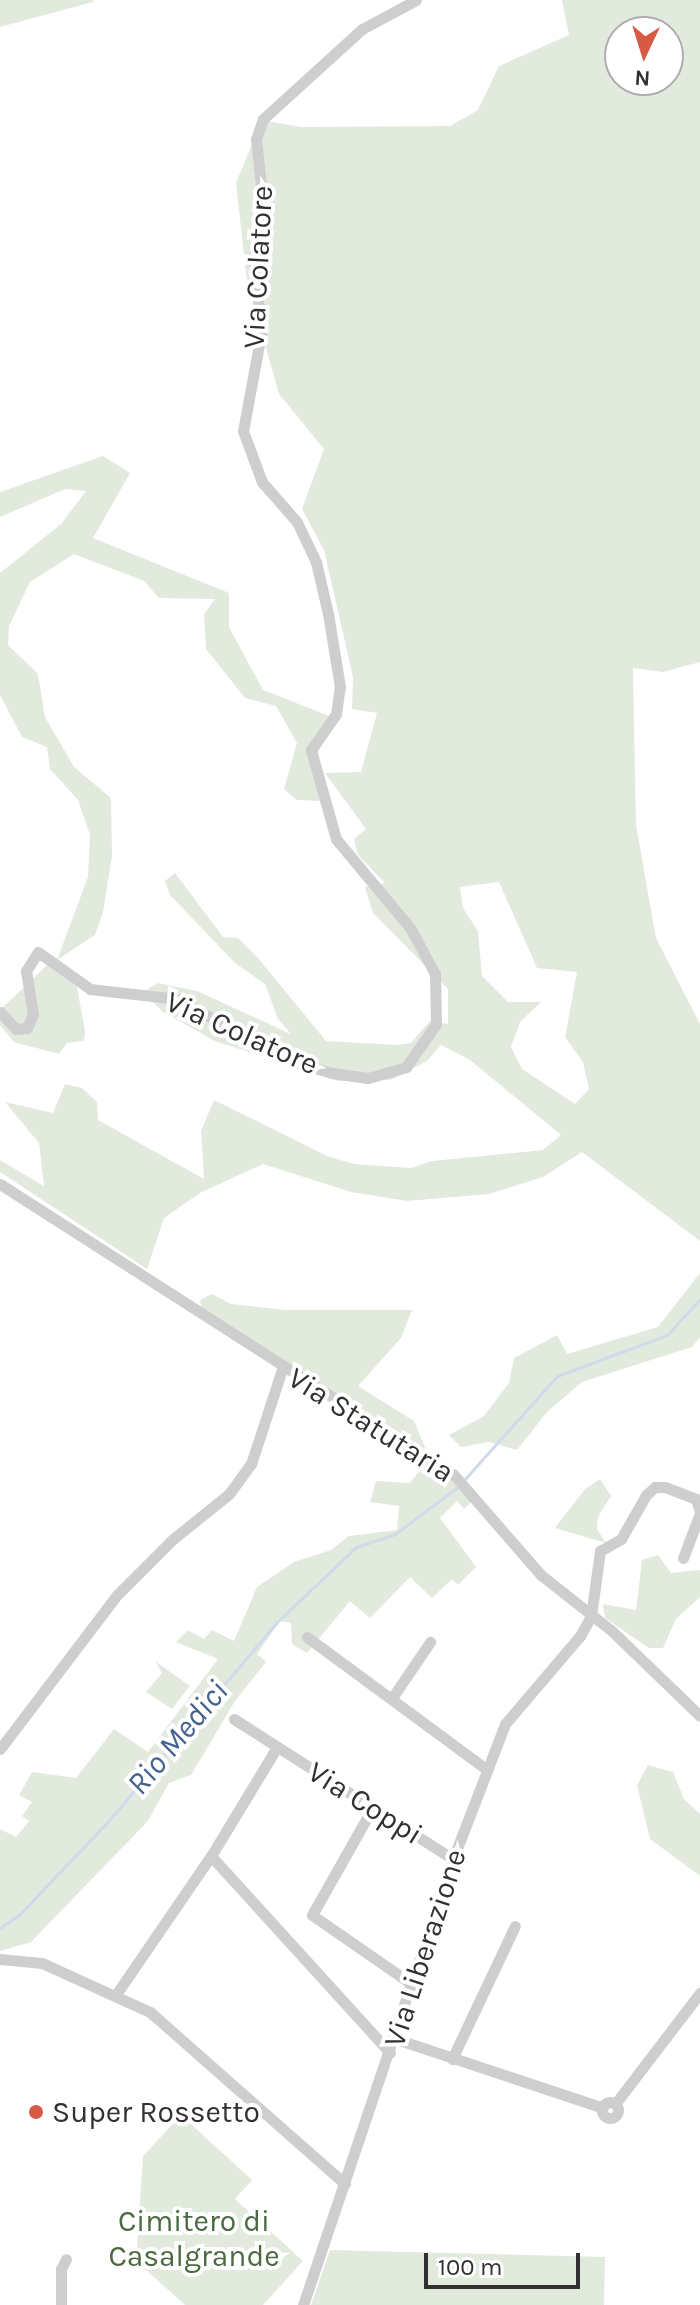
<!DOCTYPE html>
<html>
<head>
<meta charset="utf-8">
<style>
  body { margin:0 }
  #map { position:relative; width:700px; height:2305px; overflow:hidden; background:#fff; font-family:Karla,sans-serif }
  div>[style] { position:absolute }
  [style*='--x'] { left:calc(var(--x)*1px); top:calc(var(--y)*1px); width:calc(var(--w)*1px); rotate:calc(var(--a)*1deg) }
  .green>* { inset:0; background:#e2eade }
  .stream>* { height:3px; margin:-1.5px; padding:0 1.5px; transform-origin:1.5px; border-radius:1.5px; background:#cfdaea }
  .minor>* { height:11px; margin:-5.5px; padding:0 5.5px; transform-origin:5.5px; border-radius:5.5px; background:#cecece }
  .minor>.ring { margin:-5.5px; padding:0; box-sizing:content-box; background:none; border:11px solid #cecece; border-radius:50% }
  .dots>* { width:22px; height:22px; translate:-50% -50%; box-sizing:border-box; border:4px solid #fff; border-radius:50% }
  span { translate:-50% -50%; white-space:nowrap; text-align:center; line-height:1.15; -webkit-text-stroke:8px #fff; paint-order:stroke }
  .street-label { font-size:30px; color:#313131 }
  .poi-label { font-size:30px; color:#313131 }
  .left { translate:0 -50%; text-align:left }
  .park-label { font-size:30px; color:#4b6a42 }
  .water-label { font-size:32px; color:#45618d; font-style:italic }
  .north { position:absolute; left:604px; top:16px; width:80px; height:80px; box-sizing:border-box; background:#fff; border:2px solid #adadad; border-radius:50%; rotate:184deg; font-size:22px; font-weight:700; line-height:32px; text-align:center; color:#313131 }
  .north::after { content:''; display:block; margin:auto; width:28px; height:36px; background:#d75b44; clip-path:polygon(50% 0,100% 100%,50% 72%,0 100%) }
  .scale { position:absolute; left:424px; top:2253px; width:156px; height:36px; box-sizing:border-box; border:4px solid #313131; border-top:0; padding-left:10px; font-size:24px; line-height:28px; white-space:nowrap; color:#313131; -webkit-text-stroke:6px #fff; paint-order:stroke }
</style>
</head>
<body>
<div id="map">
  <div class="green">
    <i style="clip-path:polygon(0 0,93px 0,93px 2px,0 27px)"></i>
    <i style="clip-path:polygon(evenodd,562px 0,700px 0,700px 662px,663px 672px,633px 668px,636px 825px,656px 938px,700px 1024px,700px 1241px,582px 1152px,543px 1177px,489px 1194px,407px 1201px,351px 1192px,263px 1164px,200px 1193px,164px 1218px,147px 1269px,0 1172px,0 1160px,44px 1186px,39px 1143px,5px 1102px,53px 1113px,65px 1084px,82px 1088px,97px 1102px,98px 1120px,204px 1179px,201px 1131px,214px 1100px,327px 1156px,354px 1164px,411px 1168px,432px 1161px,543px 1150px,561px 1135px,470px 1060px,441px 1045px,427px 1061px,391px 1080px,339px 1081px,215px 1041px,163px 1012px,143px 992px,158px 983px,197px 991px,291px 1034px,278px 1019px,265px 984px,235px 963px,170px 895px,165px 881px,175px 873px,223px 937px,238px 938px,258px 958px,326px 1041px,398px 1045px,411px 1043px,430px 1021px,448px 1024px,448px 989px,373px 913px,365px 887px,385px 883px,358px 855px,354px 839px,366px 829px,325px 773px,361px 772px,377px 713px,352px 709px,353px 677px,324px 550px,302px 509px,324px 449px,279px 394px,247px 281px,236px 183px,262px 120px,300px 127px,450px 126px,478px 110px,499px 66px,569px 35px,562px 0,620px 32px,668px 32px,668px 80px,620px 80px,620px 32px,562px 0,499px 882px,537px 968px,577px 972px,565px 1037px,583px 1062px,589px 1089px,575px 1104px,522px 1069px,511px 1047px,520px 1022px,541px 1002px,508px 1002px,482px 976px,478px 931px,463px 908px,460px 887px,499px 882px)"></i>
    <i style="clip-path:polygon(103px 456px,130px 473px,93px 538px,229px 593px,229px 627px,263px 690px,337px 719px,314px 751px,321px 801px,297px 800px,284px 789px,297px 743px,276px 706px,245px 698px,206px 649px,204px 614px,215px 599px,159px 598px,144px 581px,74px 554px,30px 582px,9px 626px,8px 645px,38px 674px,45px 717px,74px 767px,111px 798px,112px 856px,103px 912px,95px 935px,57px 960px,88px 877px,90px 835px,78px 800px,50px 769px,47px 747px,22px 737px,0 695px,0 573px,61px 524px,86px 491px,65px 489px,0 517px,0 492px)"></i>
    <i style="clip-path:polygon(47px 965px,77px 987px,85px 1031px,84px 1041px,67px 1043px,59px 1054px,14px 1042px,0 1025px,0 1010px)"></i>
    <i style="clip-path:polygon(700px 1273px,700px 1337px,692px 1347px,582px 1382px,547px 1412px,517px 1450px,489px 1442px,461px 1447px,449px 1435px,484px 1416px,509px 1383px,514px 1358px,557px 1335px,567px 1354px,658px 1327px)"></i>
    <i style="clip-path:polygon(212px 1294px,231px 1304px,286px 1310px,412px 1310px,401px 1338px,358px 1386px,414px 1421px,426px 1450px,203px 1313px,200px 1300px)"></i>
    <i style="clip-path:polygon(425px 1463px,453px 1481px,472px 1501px,464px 1509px,457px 1501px,440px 1518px,476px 1567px,458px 1585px,452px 1579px,432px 1598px,410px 1577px,370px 1618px,350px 1601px,307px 1653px,292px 1644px,291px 1623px,280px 1621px,257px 1654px,266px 1662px,235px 1701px,191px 1775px,169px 1783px,148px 1821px,31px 1942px,0 1951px,0 1829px,16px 1837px,29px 1821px,22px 1816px,32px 1802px,19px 1795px,32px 1772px,76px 1778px,114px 1729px,148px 1752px,218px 1659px,176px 1642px,188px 1630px,204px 1639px,212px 1630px,234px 1641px,257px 1587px,294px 1562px,331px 1550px,349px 1536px,397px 1530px,399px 1506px,370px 1502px,376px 1481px,410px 1483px)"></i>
    <i style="clip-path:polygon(600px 1479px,611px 1496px,598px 1517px,597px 1529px,606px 1543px,555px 1528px,585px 1489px)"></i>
    <i style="clip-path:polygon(658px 1555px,671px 1573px,700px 1570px,700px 1597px,676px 1619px,663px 1648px,649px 1648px,605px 1618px,603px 1604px,636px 1610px,642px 1560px)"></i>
    <i style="clip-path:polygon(155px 1661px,190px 1686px,172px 1709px,146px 1692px,162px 1673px)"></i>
    <i style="clip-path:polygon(648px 1765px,673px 1772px,684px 1799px,700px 1814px,700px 1876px,650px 1839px,637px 1785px)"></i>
    <i style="clip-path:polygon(181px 2115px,252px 2180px,235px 2199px,303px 2261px,263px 2305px,185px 2305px,136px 2261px,143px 2156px)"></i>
    <i style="clip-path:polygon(330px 2250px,605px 2257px,604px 2305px,311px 2305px)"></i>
  </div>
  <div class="stream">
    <i style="--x:464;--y:1480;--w:140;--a:-48.2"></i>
    <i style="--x:557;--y:1376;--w:117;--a:-20.4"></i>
    <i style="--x:667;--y:1335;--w:49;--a:-47.5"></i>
    <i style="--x:0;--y:1928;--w:24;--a:-35"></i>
    <i style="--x:20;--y:1914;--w:131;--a:-46.5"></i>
    <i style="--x:110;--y:1819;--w:257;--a:-49.7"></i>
    <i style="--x:276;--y:1623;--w:110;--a:-43.5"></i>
    <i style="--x:356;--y:1547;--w:41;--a:-18.4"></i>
    <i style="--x:395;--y:1534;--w:80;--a:-36.9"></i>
  </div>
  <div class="minor">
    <i style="--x:0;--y:1012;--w:23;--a:47"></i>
    <i style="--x:16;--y:1029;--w:11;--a:-5"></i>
    <i style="--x:27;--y:1028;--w:15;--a:-67"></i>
    <i style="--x:33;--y:1014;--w:44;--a:-99.2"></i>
    <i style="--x:26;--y:971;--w:22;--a:-58"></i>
    <i style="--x:38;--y:952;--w:64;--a:35.4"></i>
    <i style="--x:90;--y:989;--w:89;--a:6.5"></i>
    <i style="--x:178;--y:999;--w:121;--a:29.7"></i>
    <i style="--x:283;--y:1059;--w:51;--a:15.9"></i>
    <i style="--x:332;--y:1073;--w:36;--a:8"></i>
    <i style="--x:368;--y:1078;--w:40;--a:-16"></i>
    <i style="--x:406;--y:1067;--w:52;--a:-55.1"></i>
    <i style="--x:436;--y:1024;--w:50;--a:-91.1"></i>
    <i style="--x:435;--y:974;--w:51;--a:-118.1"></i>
    <i style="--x:411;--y:929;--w:117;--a:-129.8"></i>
    <i style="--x:336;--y:839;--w:92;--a:-105.7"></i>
    <i style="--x:311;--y:750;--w:44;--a:-55.2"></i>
    <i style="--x:336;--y:714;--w:27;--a:-82"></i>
    <i style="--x:340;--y:687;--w:74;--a:-99.3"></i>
    <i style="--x:328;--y:614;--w:53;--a:-103"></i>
    <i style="--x:316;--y:562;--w:44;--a:-115.4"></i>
    <i style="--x:297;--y:522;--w:53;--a:-131.2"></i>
    <i style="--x:262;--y:482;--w:54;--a:-110.4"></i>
    <i style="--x:243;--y:431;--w:99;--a:-79.5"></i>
    <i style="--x:261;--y:334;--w:76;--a:-95.3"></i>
    <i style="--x:254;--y:258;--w:64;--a:-82.8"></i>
    <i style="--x:262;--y:195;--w:56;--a:-96.1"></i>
    <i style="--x:256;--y:139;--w:21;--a:-71"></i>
    <i style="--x:263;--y:119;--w:134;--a:-42.3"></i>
    <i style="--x:362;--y:29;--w:61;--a:-28.2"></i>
    <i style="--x:0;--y:1184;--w:539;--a:32.66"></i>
    <i style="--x:454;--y:1475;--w:133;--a:49"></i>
    <i style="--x:541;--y:1575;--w:90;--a:38.3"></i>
    <i style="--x:612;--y:1631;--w:122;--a:44"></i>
    <i style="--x:683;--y:1558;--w:48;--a:-69.3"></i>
    <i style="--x:307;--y:1637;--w:221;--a:36.4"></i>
    <i style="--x:392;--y:1698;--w:68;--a:-55.8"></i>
    <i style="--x:234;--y:1719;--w:260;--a:32.6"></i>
    <i style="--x:0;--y:1749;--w:193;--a:-52.8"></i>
    <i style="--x:117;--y:1595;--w:79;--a:-45"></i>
    <i style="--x:173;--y:1539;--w:72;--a:-38.8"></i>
    <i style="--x:229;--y:1494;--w:37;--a:-54"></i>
    <i style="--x:251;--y:1464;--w:100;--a:-71.9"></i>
    <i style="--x:373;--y:1807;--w:124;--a:119.5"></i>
    <i style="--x:312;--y:1915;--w:123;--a:34.7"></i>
    <i style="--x:211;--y:1856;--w:266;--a:47.7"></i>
    <i style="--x:0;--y:1959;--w:42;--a:5.4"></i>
    <i style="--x:42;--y:1963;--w:119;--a:24.4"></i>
    <i style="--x:150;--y:2012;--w:260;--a:41.4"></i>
    <i style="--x:115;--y:1996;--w:170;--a:-55.6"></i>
    <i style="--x:211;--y:1856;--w:127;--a:-58.8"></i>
    <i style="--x:396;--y:2039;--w:218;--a:18.4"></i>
    <i style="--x:452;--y:2059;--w:147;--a:-64.7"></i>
    <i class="ring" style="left:602px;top:2102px;width:5px;height:5px"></i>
    <i style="--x:615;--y:2104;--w:140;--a:-52.6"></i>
    <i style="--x:61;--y:2305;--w:36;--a:-90"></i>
    <i style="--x:61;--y:2269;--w:11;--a:-63"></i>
    <i style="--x:303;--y:2305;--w:471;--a:-71.4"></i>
    <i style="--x:453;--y:1859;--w:145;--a:-68.9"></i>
    <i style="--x:505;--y:1724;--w:116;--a:-49.6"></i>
    <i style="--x:580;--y:1636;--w:23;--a:-61"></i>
    <i style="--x:591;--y:1616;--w:66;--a:-82.1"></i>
    <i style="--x:600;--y:1551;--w:24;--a:-30"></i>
    <i style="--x:621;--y:1539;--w:51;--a:-60.4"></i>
    <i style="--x:646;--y:1495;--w:12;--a:-42"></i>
    <i style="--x:655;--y:1487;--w:10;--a:0"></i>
    <i style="--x:665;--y:1487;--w:33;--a:21"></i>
    <i style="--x:696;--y:1499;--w:13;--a:72"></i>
  </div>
  <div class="dots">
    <i style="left:36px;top:2112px;background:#d75b44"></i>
  </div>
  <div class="street-label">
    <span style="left:258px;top:267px;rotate:-87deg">Via Colatore</span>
    <span style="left:242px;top:1033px;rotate:24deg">Via Colatore</span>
    <span style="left:371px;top:1425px;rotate:32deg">Via Statutaria</span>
    <span style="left:365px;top:1803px;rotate:32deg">Via Coppi</span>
    <span style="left:425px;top:1948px;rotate:-72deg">Via Liberazione</span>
  </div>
  <div class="poi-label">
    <span class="left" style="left:52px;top:2112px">Super Rossetto</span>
  </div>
  <div class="park-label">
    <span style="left:194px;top:2238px">Cimitero di<br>Casalgrande</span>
  </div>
  <div class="water-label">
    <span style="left:178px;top:1738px;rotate:-50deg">Rio Medici</span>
  </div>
  <div class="north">N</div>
  <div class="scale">100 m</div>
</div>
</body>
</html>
